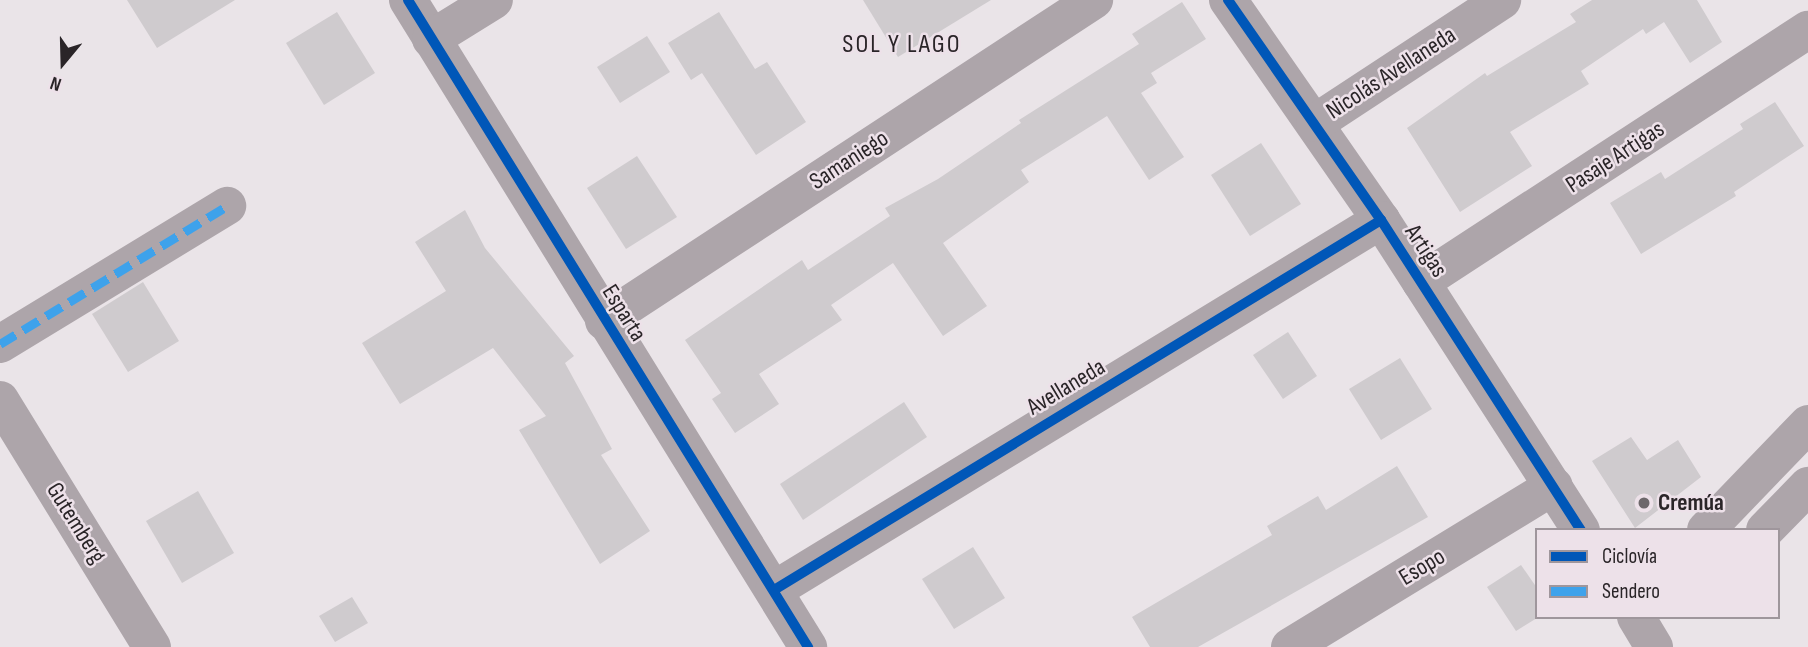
<!DOCTYPE html>
<html>
<head>
<meta charset="utf-8">
<style>
  body { margin:0 }
  #map { position:relative; width:1808px; height:647px; overflow:hidden; background:#eae4e8; font-family:"Sofia Sans Condensed",sans-serif }
  div>[style] { position:absolute }
  [style*='--x'] { left:calc(var(--x)*1px); top:calc(var(--y)*1px); width:calc(var(--w)*1px); rotate:calc(var(--a)*1deg) }
  .building>* { inset:0; background:#cfcbce }
  .street>* { height:38px; margin:-19px; padding:0 19px; transform-origin:19px; border-radius:19px; background:#ada5aa }
  .quiet>* { height:9px; margin-top:-4.5px; transform-origin:0; background:repeating-linear-gradient(90deg,#3ea2eb 0 18px,transparent 0 27px) }
  .cycleway>* { height:10px; margin:-5px; padding:0 5px; transform-origin:5px; border-radius:5px; background:#0057b8 }
  .dots>* { width:19px; height:19px; translate:-50% -50%; box-sizing:border-box; border:4px solid #ede1e9; border-radius:50% }
  span { translate:-50% -50%; white-space:nowrap; text-align:center; line-height:1.15; -webkit-text-stroke:5px #ede1e9; paint-order:stroke }
  .street-label { font-size:24px; color:#2a2528 }
  .poi-label { font-size:24px; color:#2a2528; font-weight:700 }
  .left { translate:0 -50%; text-align:left }
  .neighbourhood-label { font-size:26px; color:#2a2528; letter-spacing:2px }
  .legend { position:absolute; left:1535px; top:528px; width:245px; height:91px; box-sizing:border-box; background:#ede1e9; border:2px solid #9f969c; margin:0; padding:9px 12px; list-style:none; font-size:21px; color:#2a2528 }
  .legend li { display:flex; align-items:center; gap:14px; height:35px }
  .legend b { width:35px; border:2px solid #9f969c }
  .north { position:absolute; left:28px; top:28px; width:70px; height:70px; -webkit-text-stroke:5px #ede1e9; paint-order:stroke; rotate:199deg; font-size:19px; font-weight:700; line-height:28px; text-align:center; color:#2a2528 }
  .north::after { content:''; display:block; margin:auto; width:24px; height:32px; background:#2a2528; clip-path:polygon(50% 0,100% 100%,50% 72%,0 100%) }
</style>
</head>
<body>
<div id="map">
  <div class="building">
    <i style="clip-path:polygon(127px 0,235px 0,157px 48px)"></i>
    <i style="clip-path:polygon(863px 0,991px 0,898px 57px)"></i>
    <i style="clip-path:polygon(1592px 0,1697px 0,1722px 42px,1690px 63px,1664px 22px,1646px 34px,1643px 29px,1581px 71px,1589px 84px,1510px 132px,1532px 166px,1460px 212px,1407px 128px,1485px 73px,1487px 76px,1576px 22px,1570px 14px)"></i>
    <i style="clip-path:polygon(1182px 2px,1206px 39px,1151px 73px,1157px 83px,1141px 93px,1184px 157px,1149px 180px,1107px 116px,1021px 170px,1029px 182px,943px 243px,987px 306px,943px 336px,893px 263px,831px 305px,842px 320px,759px 374px,779px 404px,735px 433px,712px 399px,721px 393px,685px 340px,802px 260px,808px 270px,890px 216px,885px 208px,938px 179px,1021px 123px,1019px 120px,1139px 44px,1132px 34px)"></i>
    <i style="clip-path:polygon(337px 12px,375px 73px,324px 105px,286px 43px)"></i>
    <i style="clip-path:polygon(719px 12px,755px 69px,767px 62px,806px 122px,756px 155px,702px 73px,691px 80px,668px 43px)"></i>
    <i style="clip-path:polygon(647px 36px,670px 72px,620px 103px,597px 67px)"></i>
    <i style="clip-path:polygon(1775px 102px,1804px 146px,1734px 192px,1736px 196px,1641px 254px,1610px 203px,1661px 172px,1665px 179px,1743px 129px,1740px 124px)"></i>
    <i style="clip-path:polygon(1261px 143px,1301px 204px,1250px 236px,1211px 175px)"></i>
    <i style="clip-path:polygon(637px 156px,677px 217px,626px 249px,587px 188px)"></i>
    <i style="clip-path:polygon(465px 210px,485px 248px,574px 356px,565px 363px,612px 449px,601px 455px,650px 531px,600px 564px,519px 430px,546px 416px,493px 348px,400px 404px,362px 343px,446px 291px,415px 242px)"></i>
    <i style="clip-path:polygon(143px 282px,179px 341px,128px 372px,92px 314px)"></i>
    <i style="clip-path:polygon(1288px 332px,1317px 376px,1283px 399px,1253px 355px)"></i>
    <i style="clip-path:polygon(1400px 358px,1432px 409px,1381px 440px,1349px 389px)"></i>
    <i style="clip-path:polygon(904px 402px,927px 437px,803px 520px,780px 484px)"></i>
    <i style="clip-path:polygon(1631px 437px,1647px 460px,1678px 440px,1701px 477px,1635px 528px,1592px 461px)"></i>
    <i style="clip-path:polygon(1397px 466px,1428px 517px,1198px 647px,1150px 647px,1132px 617px,1272px 535px,1267px 526px,1318px 496px,1326px 510px)"></i>
    <i style="clip-path:polygon(198px 491px,234px 553px,182px 583px,146px 521px)"></i>
    <i style="clip-path:polygon(973px 547px,1005px 598px,954px 629px,922px 579px)"></i>
    <i style="clip-path:polygon(1521px 565px,1537px 588px,1537px 618px,1516px 631px,1487px 587px)"></i>
    <i style="clip-path:polygon(352px 597px,368px 623px,335px 642px,319px 616px)"></i>
  </div>
  <div class="street">
    <i style="--x:408;--y:0;--w:761;--a:58.27"></i>
    <i style="--x:1228;--y:0;--w:268;--a:55.2"></i>
    <i style="--x:1381;--y:220;--w:369;--a:57.2"></i>
    <i style="--x:431;--y:39;--w:74;--a:-31.8"></i>
    <i style="--x:1315;--y:123;--w:224;--a:-33.3"></i>
    <i style="--x:1421;--y:282;--w:462;--a:-33.1"></i>
    <i style="--x:604;--y:321;--w:586;--a:-33.23"></i>
    <i style="--x:0;--y:344;--w:266;--a:-31.3"></i>
    <i style="--x:0;--y:400;--w:290;--a:58.4"></i>
    <i style="--x:1706;--y:530;--w:147;--a:-46.1"></i>
    <i style="--x:1765;--y:530;--w:62;--a:-45.7"></i>
    <i style="--x:774;--y:590;--w:711;--a:-31.36"></i>
    <i style="--x:1636;--y:617;--w:35;--a:59"></i>
    <i style="--x:1290;--y:647;--w:309;--a:-31.4"></i>
  </div>
  <div class="quiet">
    <i style="--x:0;--y:344;--w:266;--a:-31.3"></i>
  </div>
  <div class="cycleway">
    <i style="--x:408;--y:0;--w:761;--a:58.27"></i>
    <i style="--x:1228;--y:0;--w:268;--a:55.2"></i>
    <i style="--x:1381;--y:220;--w:369;--a:57.2"></i>
    <i style="--x:774;--y:590;--w:711;--a:-31.36"></i>
  </div>
  <div class="dots">
    <i style="left:1644px;top:503px;background:#6d686b"></i>
  </div>
  <div class="street-label">
    <span style="left:1391px;top:73px;rotate:-33deg">Nicolás Avellaneda</span>
    <span style="left:1615px;top:157px;rotate:-33deg">Pasaje Artigas</span>
    <span style="left:849px;top:160px;rotate:-33deg">Samaniego</span>
    <span style="left:1426px;top:251px;rotate:57deg">Artigas</span>
    <span style="left:624px;top:313px;rotate:58deg">Esparta</span>
    <span style="left:1066px;top:387px;rotate:-31deg">Avellaneda</span>
    <span style="left:76px;top:523px;rotate:58deg">Gutemberg</span>
    <span style="left:1422px;top:567px;rotate:-31deg">Esopo</span>
  </div>
  <div class="poi-label">
    <span class="left" style="left:1658px;top:503px">Cremúa</span>
  </div>
  <div class="neighbourhood-label">
    <span style="left:902px;top:45px">SOL Y LAGO</span>
  </div>
  <ul class="legend">
  <li><b style="height:9px;background:#0057b8"></b>Ciclovía</li>
  <li><b style="height:9px;background:#3ea2eb"></b>Sendero</li>
  </ul>
  <div class="north">N</div>
</div>
</body>
</html>
